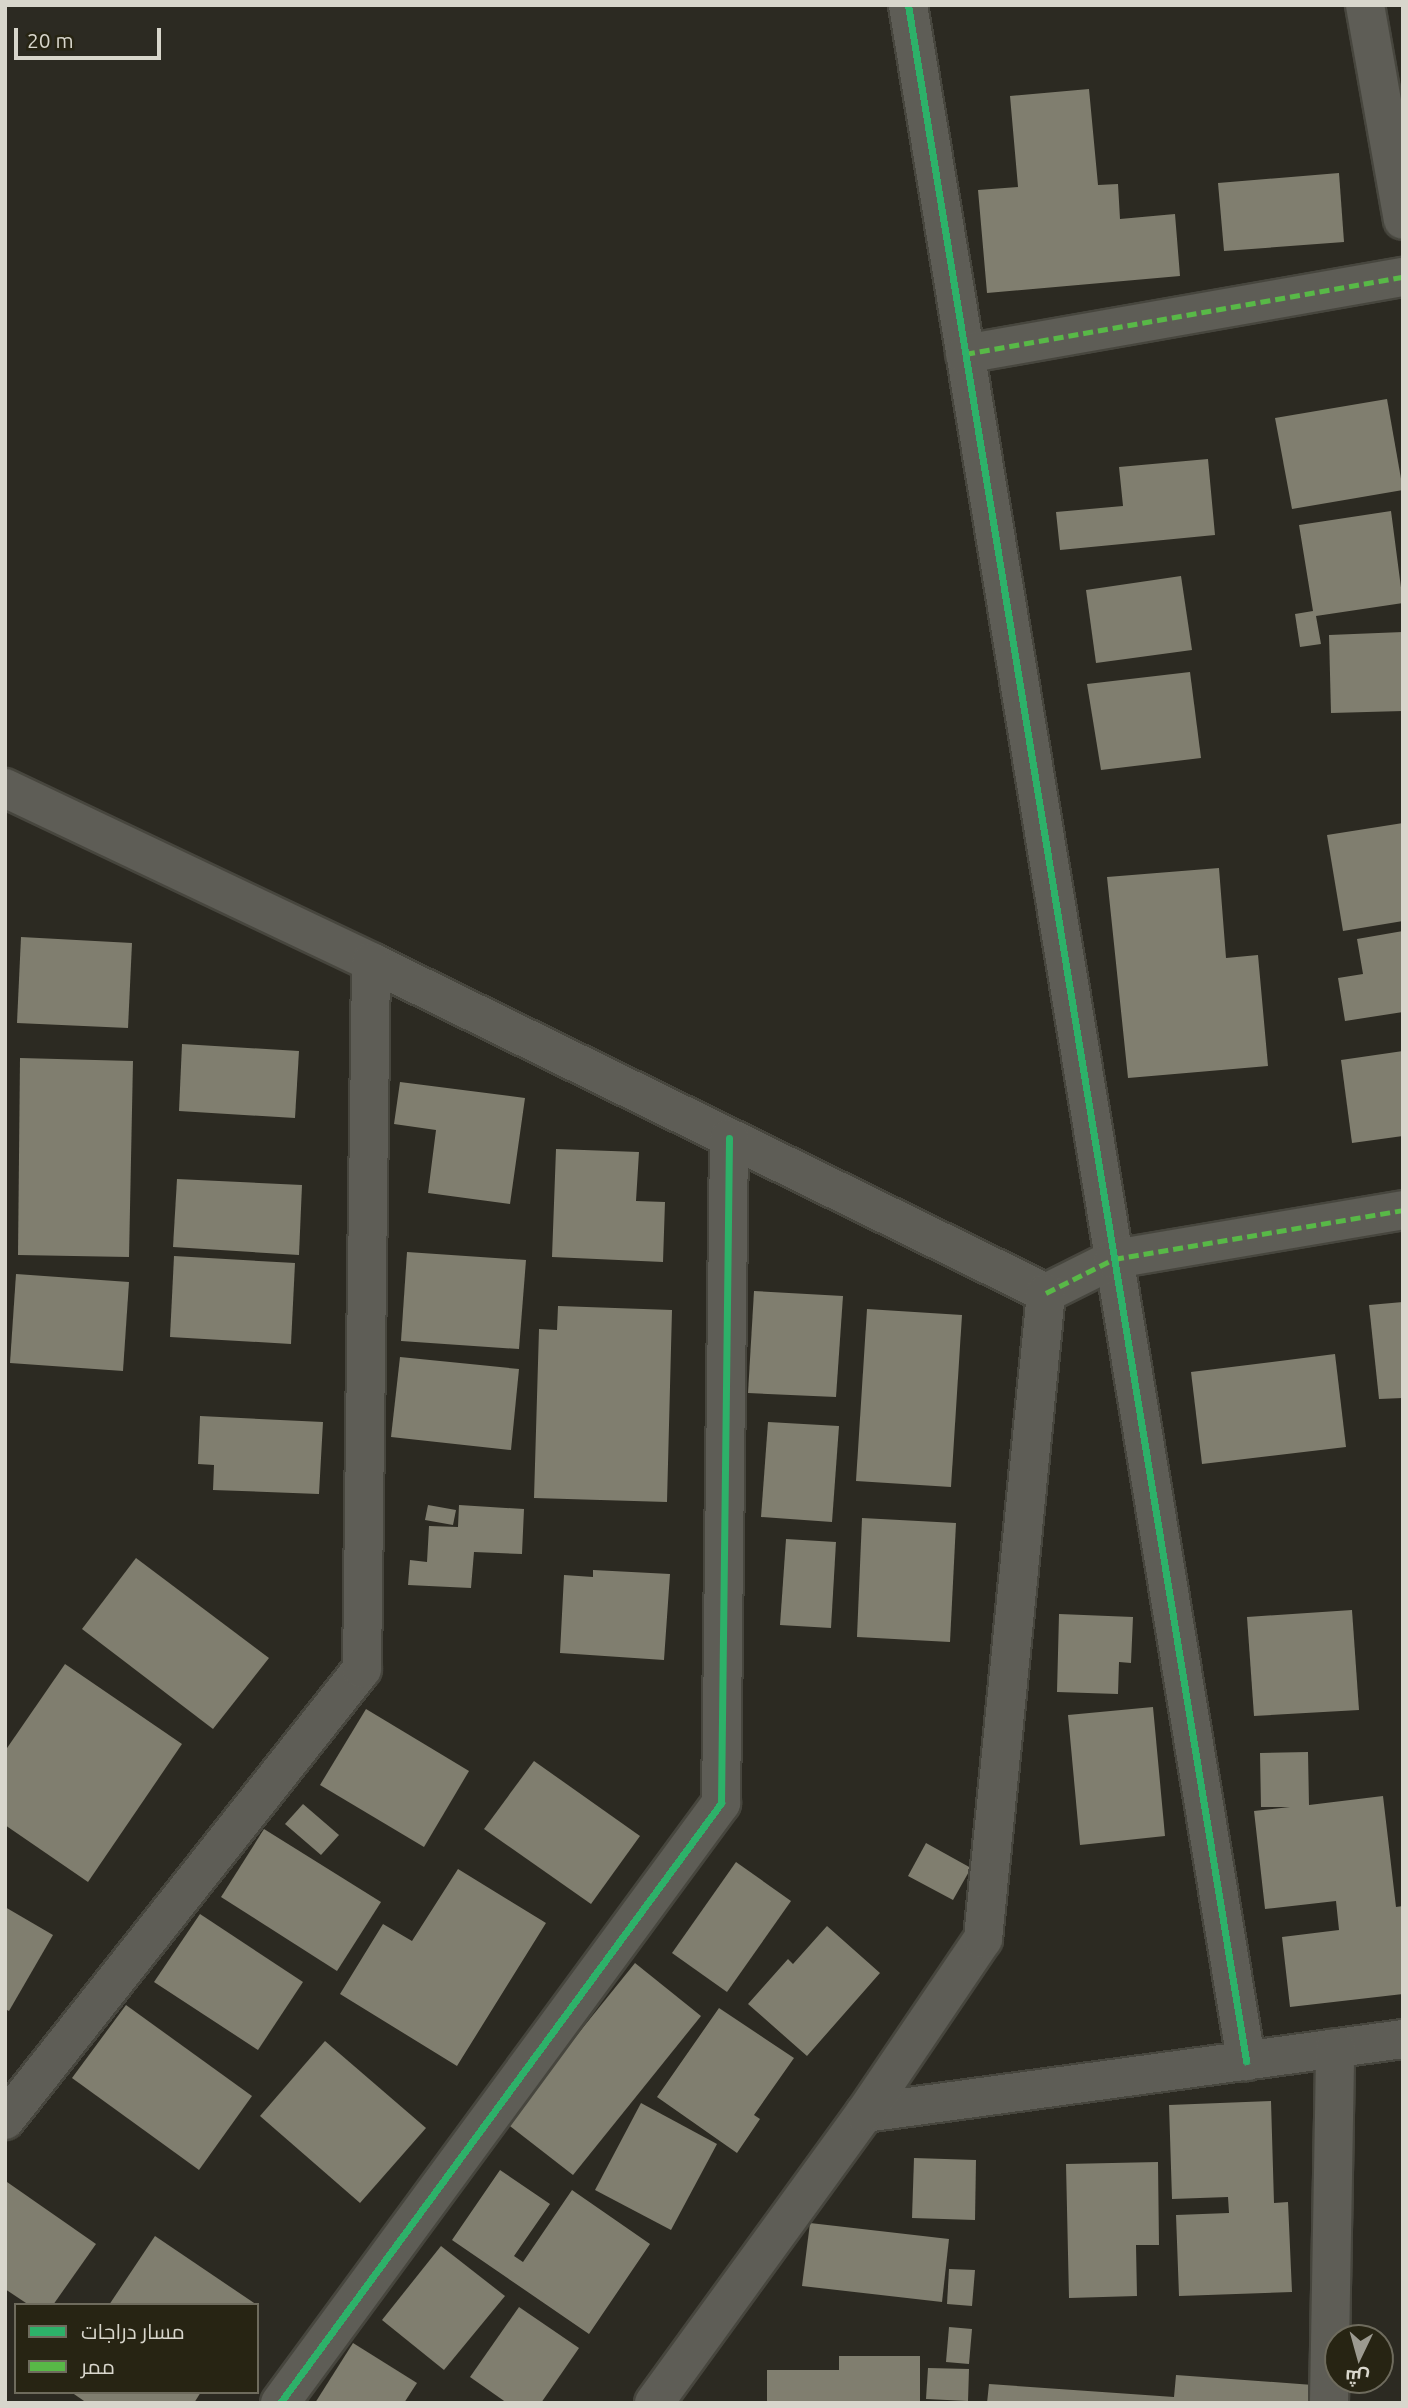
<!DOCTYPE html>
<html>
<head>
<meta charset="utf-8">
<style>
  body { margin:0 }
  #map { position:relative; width:1408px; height:2408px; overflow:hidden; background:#2c2a22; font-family:Ubuntu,Cairo,sans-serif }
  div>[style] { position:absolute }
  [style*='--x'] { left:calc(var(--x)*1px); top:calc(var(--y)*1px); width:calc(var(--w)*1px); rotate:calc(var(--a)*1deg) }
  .building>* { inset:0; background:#807e6f }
  .roads { filter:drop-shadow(2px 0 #47463e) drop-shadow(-2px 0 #47463e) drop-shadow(0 2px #47463e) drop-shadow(0 -2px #47463e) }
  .street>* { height:38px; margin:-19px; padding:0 19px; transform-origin:19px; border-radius:19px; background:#5e5d56 }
  .quiet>* { height:5px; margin-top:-2.5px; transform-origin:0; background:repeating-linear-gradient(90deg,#58b947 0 10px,transparent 0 15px) }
  .cycleway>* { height:7px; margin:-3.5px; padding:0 3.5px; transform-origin:3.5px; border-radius:3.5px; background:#2db169 }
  span { translate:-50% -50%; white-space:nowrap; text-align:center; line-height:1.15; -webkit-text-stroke:7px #272413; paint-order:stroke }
  .frame { position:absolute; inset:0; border:7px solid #d8d6cc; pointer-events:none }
  .legend { position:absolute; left:14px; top:2303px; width:245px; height:91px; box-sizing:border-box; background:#272413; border:2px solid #6e6b5d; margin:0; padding:9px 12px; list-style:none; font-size:21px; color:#d8d6cc }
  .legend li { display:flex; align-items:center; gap:14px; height:35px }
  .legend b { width:35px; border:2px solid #6e6b5d }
  .north { position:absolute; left:1324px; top:2324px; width:70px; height:70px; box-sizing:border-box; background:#272413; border:2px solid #6e6b5d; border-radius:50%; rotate:185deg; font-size:19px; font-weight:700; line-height:28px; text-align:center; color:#d8d6cc }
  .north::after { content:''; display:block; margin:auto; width:24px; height:32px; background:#9c9a90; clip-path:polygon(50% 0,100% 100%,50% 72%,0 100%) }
  .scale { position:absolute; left:14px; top:28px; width:147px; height:32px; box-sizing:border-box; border:4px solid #d8d6cc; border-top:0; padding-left:9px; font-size:21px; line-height:24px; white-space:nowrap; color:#d8d6cc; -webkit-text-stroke:5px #272413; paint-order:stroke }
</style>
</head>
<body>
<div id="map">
  <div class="building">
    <i style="clip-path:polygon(1089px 89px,1098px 185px,1118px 184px,1120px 219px,1175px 214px,1180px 276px,987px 293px,978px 190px,1018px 187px,1010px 96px)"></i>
    <i style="clip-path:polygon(1339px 173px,1344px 242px,1224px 251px,1218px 183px)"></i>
    <i style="clip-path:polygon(1387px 399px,1403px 490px,1292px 509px,1275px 418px)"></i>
    <i style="clip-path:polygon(1208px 459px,1215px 535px,1060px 550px,1056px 512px,1123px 506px,1119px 467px)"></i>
    <i style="clip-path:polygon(1391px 511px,1403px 603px,1316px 616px,1321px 644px,1300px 647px,1295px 614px,1313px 611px,1299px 525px)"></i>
    <i style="clip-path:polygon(1181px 576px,1192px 650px,1096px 663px,1086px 590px)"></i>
    <i style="clip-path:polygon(1403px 632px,1403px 711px,1331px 713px,1329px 635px)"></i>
    <i style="clip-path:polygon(1190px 672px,1201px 758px,1101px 770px,1087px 684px)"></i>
    <i style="clip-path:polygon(1403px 823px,1403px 921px,1343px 931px,1327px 835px)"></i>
    <i style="clip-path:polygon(1219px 868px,1226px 958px,1258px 955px,1268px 1066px,1128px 1078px,1107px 877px)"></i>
    <i style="clip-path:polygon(1403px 931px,1403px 1012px,1345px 1021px,1338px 978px,1363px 974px,1357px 939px)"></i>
    <i style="clip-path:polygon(21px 937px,132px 943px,128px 1028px,17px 1023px)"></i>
    <i style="clip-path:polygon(182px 1044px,299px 1051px,295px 1118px,179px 1111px)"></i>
    <i style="clip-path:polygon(1403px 1051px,1403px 1136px,1352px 1143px,1341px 1060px)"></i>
    <i style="clip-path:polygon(20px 1058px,133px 1061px,129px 1257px,18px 1255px)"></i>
    <i style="clip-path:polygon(400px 1082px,525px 1098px,510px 1204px,428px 1193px,436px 1130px,394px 1124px)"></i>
    <i style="clip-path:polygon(556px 1149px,639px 1152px,636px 1201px,665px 1202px,663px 1262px,552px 1257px)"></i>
    <i style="clip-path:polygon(177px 1179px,302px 1185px,299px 1255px,173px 1247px)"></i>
    <i style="clip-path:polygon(407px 1252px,526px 1260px,519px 1349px,401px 1341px)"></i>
    <i style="clip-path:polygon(174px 1256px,295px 1263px,291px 1344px,170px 1337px)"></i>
    <i style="clip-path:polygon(16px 1274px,129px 1282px,123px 1371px,10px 1363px)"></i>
    <i style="clip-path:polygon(754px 1291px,843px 1296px,836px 1397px,748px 1393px)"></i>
    <i style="clip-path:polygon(1403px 1302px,1403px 1398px,1379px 1399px,1369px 1305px)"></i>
    <i style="clip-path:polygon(558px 1306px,672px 1310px,667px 1502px,534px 1498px,539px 1329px,557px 1330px)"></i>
    <i style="clip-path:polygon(867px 1309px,962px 1315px,951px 1487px,856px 1481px)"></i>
    <i style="clip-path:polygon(1335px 1354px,1346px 1447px,1202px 1464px,1191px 1372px)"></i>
    <i style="clip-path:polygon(400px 1357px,519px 1369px,511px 1450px,391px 1437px)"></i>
    <i style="clip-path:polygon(200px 1416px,323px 1422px,319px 1494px,213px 1490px,214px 1465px,198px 1464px)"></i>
    <i style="clip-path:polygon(768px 1422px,839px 1426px,832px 1522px,761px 1517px)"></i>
    <i style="clip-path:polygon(428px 1505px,456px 1510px,453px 1525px,425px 1520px)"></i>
    <i style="clip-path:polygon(459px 1505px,524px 1509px,522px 1554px,474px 1552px,471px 1588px,408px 1585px,410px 1560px,427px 1562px,429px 1526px,458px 1527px)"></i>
    <i style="clip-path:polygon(862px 1518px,956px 1523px,950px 1642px,857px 1637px)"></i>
    <i style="clip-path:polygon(786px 1539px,836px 1542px,831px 1628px,780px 1625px)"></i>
    <i style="clip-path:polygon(136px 1558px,269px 1658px,213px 1729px,82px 1629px)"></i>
    <i style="clip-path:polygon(593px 1570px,670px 1574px,664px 1660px,560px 1653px,564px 1575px,593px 1577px)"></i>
    <i style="clip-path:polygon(1352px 1610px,1359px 1710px,1254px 1716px,1247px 1617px)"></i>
    <i style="clip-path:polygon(1059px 1614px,1133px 1617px,1131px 1663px,1119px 1662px,1118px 1694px,1057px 1692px)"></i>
    <i style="clip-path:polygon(65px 1664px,182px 1744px,88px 1882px,5px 1825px,5px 1751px)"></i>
    <i style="clip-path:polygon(1153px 1707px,1165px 1836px,1080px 1845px,1068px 1715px)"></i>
    <i style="clip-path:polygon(366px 1709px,469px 1771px,424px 1847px,320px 1785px)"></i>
    <i style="clip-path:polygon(1308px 1752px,1309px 1805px,1383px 1796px,1396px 1907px,1403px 1906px,1403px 1994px,1290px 2007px,1282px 1937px,1339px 1930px,1336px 1901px,1265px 1909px,1254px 1811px,1290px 1807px,1261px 1807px,1260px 1753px)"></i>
    <i style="clip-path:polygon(534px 1761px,640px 1836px,591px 1904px,484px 1829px)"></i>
    <i style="clip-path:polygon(303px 1804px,339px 1835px,321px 1855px,285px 1824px)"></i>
    <i style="clip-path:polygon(264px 1829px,381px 1902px,337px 1971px,221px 1897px)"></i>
    <i style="clip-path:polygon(926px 1843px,971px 1868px,953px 1900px,908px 1876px)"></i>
    <i style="clip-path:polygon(736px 1862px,791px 1901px,727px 1992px,672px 1953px)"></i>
    <i style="clip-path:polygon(458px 1869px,546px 1923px,457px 2066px,340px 1994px,383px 1924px,412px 1941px)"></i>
    <i style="clip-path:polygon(5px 1907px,53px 1935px,9px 2011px,5px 2009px)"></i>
    <i style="clip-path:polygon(200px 1914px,303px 1982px,258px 2050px,154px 1982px)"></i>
    <i style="clip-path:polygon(827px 1926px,880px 1973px,807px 2056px,748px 2004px,788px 1959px,793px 1964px)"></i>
    <i style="clip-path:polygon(635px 1963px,701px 2016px,573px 2175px,506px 2123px)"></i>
    <i style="clip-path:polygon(126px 2005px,252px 2096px,199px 2170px,72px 2078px)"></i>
    <i style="clip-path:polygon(719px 2008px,794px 2058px,754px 2115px,760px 2119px,737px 2153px,657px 2097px)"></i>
    <i style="clip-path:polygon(325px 2041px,426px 2128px,360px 2203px,260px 2116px)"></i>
    <i style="clip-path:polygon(1271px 2101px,1274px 2203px,1288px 2202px,1292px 2292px,1179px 2296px,1176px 2215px,1229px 2213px,1228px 2197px,1172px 2199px,1169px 2105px)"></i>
    <i style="clip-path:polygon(641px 2103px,717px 2144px,671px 2230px,595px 2190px)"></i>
    <i style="clip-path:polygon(914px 2158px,976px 2160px,975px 2220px,912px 2218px)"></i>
    <i style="clip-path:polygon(1158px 2162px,1159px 2245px,1136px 2245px,1137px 2296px,1069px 2298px,1066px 2164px)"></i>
    <i style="clip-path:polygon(500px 2170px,550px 2204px,514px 2256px,523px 2262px,572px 2190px,650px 2244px,589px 2334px,452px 2240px)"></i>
    <i style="clip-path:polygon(7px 2182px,96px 2244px,53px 2305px,29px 2305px,5px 2289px)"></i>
    <i style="clip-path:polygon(810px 2223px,949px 2239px,942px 2302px,802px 2286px)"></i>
    <i style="clip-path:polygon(155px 2236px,257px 2305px,109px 2305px)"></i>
    <i style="clip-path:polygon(441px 2246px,505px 2296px,444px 2370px,382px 2320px)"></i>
    <i style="clip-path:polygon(949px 2269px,975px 2270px,972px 2306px,947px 2304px)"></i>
    <i style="clip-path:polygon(519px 2307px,579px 2348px,541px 2403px,507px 2403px,470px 2377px)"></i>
    <i style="clip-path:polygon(949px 2327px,972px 2329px,969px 2364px,946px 2362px)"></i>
    <i style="clip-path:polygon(353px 2343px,417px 2383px,404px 2403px,315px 2403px)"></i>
    <i style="clip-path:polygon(839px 2356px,920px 2356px,920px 2403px,767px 2403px,767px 2370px,839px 2370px)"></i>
    <i style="clip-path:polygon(928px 2368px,969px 2369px,968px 2401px,926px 2399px)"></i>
    <i style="clip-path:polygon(1176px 2375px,1313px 2385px,1312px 2403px,987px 2403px,989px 2384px,1174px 2397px)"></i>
    <i style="clip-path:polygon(71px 2392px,201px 2392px,194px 2403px,87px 2403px)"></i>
  </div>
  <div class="roads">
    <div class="street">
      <i style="--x:908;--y:5;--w:2084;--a:80.66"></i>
      <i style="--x:1365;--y:5;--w:218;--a:80"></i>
      <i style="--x:965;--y:354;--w:445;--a:-10"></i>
      <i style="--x:5;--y:788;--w:405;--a:25.4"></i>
      <i style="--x:371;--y:962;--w:752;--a:26.12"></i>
      <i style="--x:1046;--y:1293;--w:76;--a:-26.6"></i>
      <i style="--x:1114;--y:1259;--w:293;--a:-9.6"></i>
      <i style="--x:865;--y:2113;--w:543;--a:-7.83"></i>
      <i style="--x:5;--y:2120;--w:575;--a:-51.64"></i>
      <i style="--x:362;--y:1669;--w:707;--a:-89.27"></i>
      <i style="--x:280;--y:2403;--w:745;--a:-53.68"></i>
      <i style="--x:721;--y:1803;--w:665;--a:-89.31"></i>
      <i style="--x:654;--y:2403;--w:359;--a:-54"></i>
      <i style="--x:865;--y:2113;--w:210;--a:-55.9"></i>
      <i style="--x:983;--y:1939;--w:649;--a:-84.43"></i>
      <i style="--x:1329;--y:2403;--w:355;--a:-89"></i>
    </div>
  </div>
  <div class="quiet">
    <i style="--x:965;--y:354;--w:445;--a:-10"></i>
    <i style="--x:1046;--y:1293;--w:76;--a:-26.6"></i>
    <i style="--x:1114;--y:1259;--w:293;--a:-9.6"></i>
  </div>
  <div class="cycleway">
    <i style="--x:908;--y:5;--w:2084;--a:80.66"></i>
    <i style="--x:280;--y:2403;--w:745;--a:-53.68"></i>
    <i style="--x:721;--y:1803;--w:665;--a:-89.31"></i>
  </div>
  <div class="frame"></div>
  <ul class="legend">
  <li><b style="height:9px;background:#2db169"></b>مسار دراجات</li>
  <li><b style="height:9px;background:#58b947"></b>ممر</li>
  </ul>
  <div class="north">ش</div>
  <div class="scale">20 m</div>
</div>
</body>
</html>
